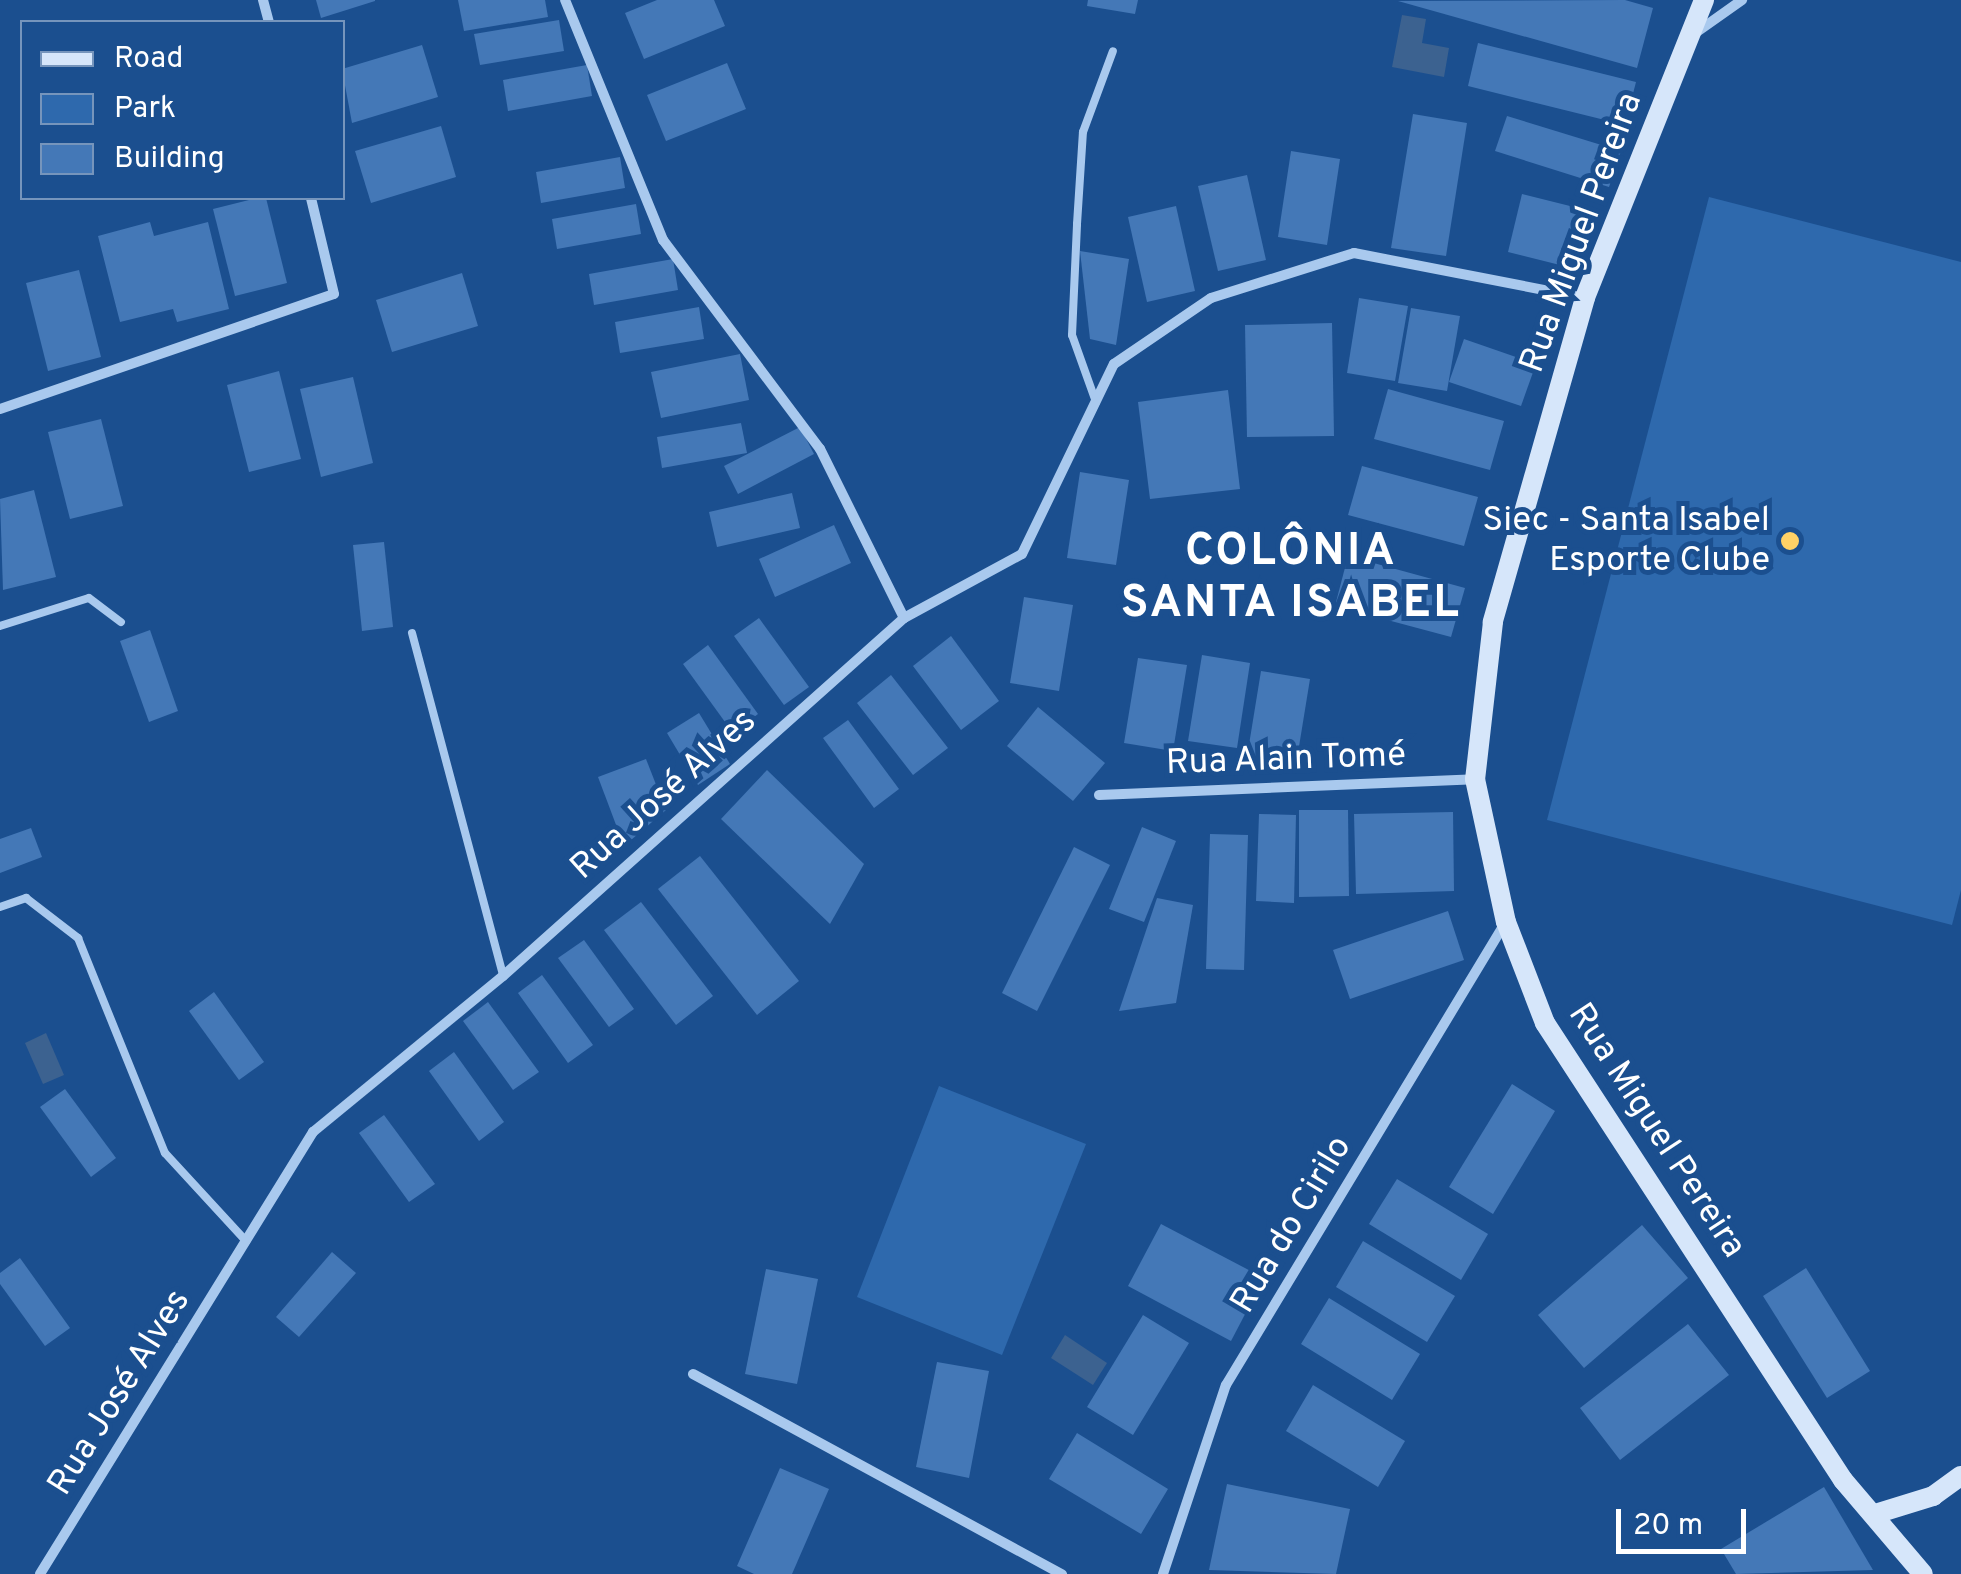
<!DOCTYPE html>
<html>
<head>
<meta charset="utf-8">
<style>
  body { margin:0 }
  #map { position:relative; width:1961px; height:1574px; overflow:hidden; background:#1b4f8f; font-family:Overpass,sans-serif }
  div>[style] { position:absolute }
  [style*='--x'] { left:calc(var(--x)*1px); top:calc(var(--y)*1px); width:calc(var(--w)*1px); rotate:calc(var(--a)*1deg) }
  .green>* { inset:0; background:#2e69ad }
  .water>* { inset:0; background:#3c6290 }
  .building>* { inset:0; background:#4478b7 }
  .lane>* { height:8px; margin:-4px; padding:0 4px; transform-origin:4px; border-radius:4px; background:#a9c9ee }
  .street>* { height:10px; margin:-5px; padding:0 5px; transform-origin:5px; border-radius:5px; background:#a9c9ee }
  .secondary>* { height:20px; margin:-10px; padding:0 10px; transform-origin:10px; border-radius:10px; background:#d6e6fa }
  .dots>* { width:28px; height:28px; translate:-50% -50%; box-sizing:border-box; border:5px solid #1b4f8f; border-radius:50% }
  span { translate:-50% -50%; white-space:nowrap; text-align:center; line-height:1.15; -webkit-text-stroke:10px #1b4f8f; paint-order:stroke }
  .street-label { font-size:35px; color:#fff }
  .poi-label { font-size:35px; color:#fff }
  .right { translate:-100% -50%; text-align:right }
  .district-label { font-size:45px; color:#fff; font-weight:700; letter-spacing:2.5px }
  .legend { position:absolute; left:20px; top:20px; width:325px; height:180px; box-sizing:border-box; background:#1b4f8f; border:2px solid #7695bc; margin:0; padding:12px 18px; list-style:none; font-size:30px; color:#fff }
  .legend li { display:flex; align-items:center; gap:20px; height:50px }
  .legend b { width:50px; border:2px solid #7695bc }
  .scale { position:absolute; left:1616px; top:1509px; width:130px; height:45px; box-sizing:border-box; border:5px solid #fff; border-top:0; padding-left:12px; font-size:30px; line-height:35px; white-space:nowrap; color:#fff; -webkit-text-stroke:8px #1b4f8f; paint-order:stroke }
</style>
</head>
<body>
<div id="map">
  <div class="green">
    <i style="clip-path:polygon(1709px 197px,1961px 262px,1961px 890px,1952px 925px,1547px 820px)"></i>
    <i style="clip-path:polygon(939px 1086px,1086px 1144px,1002px 1355px,857px 1297px)"></i>
  </div>
  <div class="water">
    <i style="clip-path:polygon(1402px 15px,1426px 19px,1422px 43px,1449px 48px,1444px 77px,1392px 67px)"></i>
    <i style="clip-path:polygon(46px 1033px,64px 1075px,43px 1084px,25px 1043px)"></i>
    <i style="clip-path:polygon(1065px 1335px,1107px 1363px,1093px 1385px,1051px 1358px)"></i>
  </div>
  <div class="building">
    <i style="clip-path:polygon(316px 0,375px 0,375px 1px,321px 18px)"></i>
    <i style="clip-path:polygon(458px 0,545px 0,548px 17px,464px 31px)"></i>
    <i style="clip-path:polygon(657px 0,714px 0,725px 26px,644px 59px,625px 13px)"></i>
    <i style="clip-path:polygon(1088px 0,1138px 0,1135px 14px,1087px 6px)"></i>
    <i style="clip-path:polygon(1625px 0,1653px 8px,1637px 68px,1398px 1px)"></i>
    <i style="clip-path:polygon(559px 20px,564px 51px,480px 65px,474px 34px)"></i>
    <i style="clip-path:polygon(1478px 43px,1636px 82px,1625px 125px,1468px 86px)"></i>
    <i style="clip-path:polygon(422px 45px,438px 97px,352px 123px,342px 69px)"></i>
    <i style="clip-path:polygon(727px 63px,746px 109px,666px 141px,647px 95px)"></i>
    <i style="clip-path:polygon(587px 65px,592px 96px,508px 111px,503px 80px)"></i>
    <i style="clip-path:polygon(1413px 114px,1467px 123px,1446px 256px,1391px 248px)"></i>
    <i style="clip-path:polygon(1507px 116px,1621px 151px,1609px 187px,1495px 151px)"></i>
    <i style="clip-path:polygon(441px 126px,456px 177px,371px 203px,355px 151px)"></i>
    <i style="clip-path:polygon(1291px 151px,1340px 159px,1327px 245px,1278px 237px)"></i>
    <i style="clip-path:polygon(620px 157px,625px 188px,541px 203px,536px 172px)"></i>
    <i style="clip-path:polygon(1247px 175px,1266px 260px,1218px 271px,1198px 186px)"></i>
    <i style="clip-path:polygon(1522px 194px,1594px 212px,1580px 270px,1508px 252px)"></i>
    <i style="clip-path:polygon(257px 198px,266px 198px,287px 283px,235px 296px,213px 209px)"></i>
    <i style="clip-path:polygon(636px 204px,641px 234px,557px 249px,552px 219px)"></i>
    <i style="clip-path:polygon(1176px 206px,1195px 291px,1147px 302px,1128px 217px)"></i>
    <i style="clip-path:polygon(150px 222px,154px 236px,208px 222px,229px 309px,177px 322px,173px 309px,120px 322px,98px 236px)"></i>
    <i style="clip-path:polygon(1080px 251px,1129px 259px,1116px 345px,1090px 339px)"></i>
    <i style="clip-path:polygon(673px 259px,678px 290px,594px 305px,589px 274px)"></i>
    <i style="clip-path:polygon(79px 270px,101px 357px,48px 371px,26px 283px)"></i>
    <i style="clip-path:polygon(462px 273px,478px 326px,392px 352px,376px 300px)"></i>
    <i style="clip-path:polygon(1359px 298px,1408px 306px,1395px 381px,1347px 373px)"></i>
    <i style="clip-path:polygon(699px 307px,704px 339px,620px 353px,615px 322px)"></i>
    <i style="clip-path:polygon(1411px 308px,1460px 316px,1447px 391px,1398px 383px)"></i>
    <i style="clip-path:polygon(1332px 323px,1334px 436px,1247px 437px,1245px 325px)"></i>
    <i style="clip-path:polygon(1464px 339px,1536px 364px,1521px 406px,1449px 382px)"></i>
    <i style="clip-path:polygon(740px 354px,749px 400px,661px 418px,651px 372px)"></i>
    <i style="clip-path:polygon(279px 371px,301px 459px,249px 472px,227px 385px)"></i>
    <i style="clip-path:polygon(353px 377px,373px 463px,321px 477px,300px 389px)"></i>
    <i style="clip-path:polygon(1388px 389px,1504px 421px,1490px 470px,1374px 439px)"></i>
    <i style="clip-path:polygon(1228px 390px,1240px 489px,1150px 499px,1138px 402px)"></i>
    <i style="clip-path:polygon(101px 419px,123px 506px,70px 519px,48px 432px)"></i>
    <i style="clip-path:polygon(741px 423px,747px 453px,662px 468px,657px 437px)"></i>
    <i style="clip-path:polygon(800px 427px,814px 454px,738px 494px,724px 466px)"></i>
    <i style="clip-path:polygon(1362px 466px,1478px 497px,1464px 546px,1348px 515px)"></i>
    <i style="clip-path:polygon(1080px 472px,1129px 480px,1116px 565px,1067px 558px)"></i>
    <i style="clip-path:polygon(34px 490px,56px 577px,3px 590px,0 499px)"></i>
    <i style="clip-path:polygon(792px 493px,800px 528px,717px 547px,709px 512px)"></i>
    <i style="clip-path:polygon(834px 525px,851px 563px,775px 597px,759px 559px)"></i>
    <i style="clip-path:polygon(384px 542px,393px 627px,362px 631px,353px 545px)"></i>
    <i style="clip-path:polygon(1348px 556px,1465px 588px,1451px 637px,1335px 606px)"></i>
    <i style="clip-path:polygon(1024px 597px,1073px 605px,1059px 691px,1010px 683px)"></i>
    <i style="clip-path:polygon(759px 618px,809px 687px,784px 705px,734px 636px)"></i>
    <i style="clip-path:polygon(150px 630px,178px 711px,149px 722px,120px 641px)"></i>
    <i style="clip-path:polygon(951px 636px,999px 701px,961px 730px,913px 666px)"></i>
    <i style="clip-path:polygon(708px 645px,758px 714px,733px 733px,683px 664px)"></i>
    <i style="clip-path:polygon(1202px 655px,1250px 663px,1237px 748px,1188px 741px)"></i>
    <i style="clip-path:polygon(1138px 658px,1187px 665px,1173px 751px,1124px 743px)"></i>
    <i style="clip-path:polygon(1261px 671px,1310px 679px,1296px 765px,1247px 757px)"></i>
    <i style="clip-path:polygon(891px 675px,948px 748px,913px 775px,857px 703px)"></i>
    <i style="clip-path:polygon(1038px 707px,1105px 763px,1073px 801px,1007px 746px)"></i>
    <i style="clip-path:polygon(699px 713px,730px 764px,698px 785px,667px 733px)"></i>
    <i style="clip-path:polygon(848px 720px,899px 789px,874px 808px,823px 738px)"></i>
    <i style="clip-path:polygon(646px 759px,666px 810px,624px 846px,598px 777px)"></i>
    <i style="clip-path:polygon(767px 770px,864px 864px,830px 924px,721px 819px)"></i>
    <i style="clip-path:polygon(1299px 810px,1348px 810px,1349px 896px,1299px 897px)"></i>
    <i style="clip-path:polygon(1453px 812px,1454px 891px,1356px 894px,1354px 814px)"></i>
    <i style="clip-path:polygon(1259px 814px,1296px 815px,1294px 903px,1256px 901px)"></i>
    <i style="clip-path:polygon(1142px 827px,1176px 841px,1144px 922px,1109px 909px)"></i>
    <i style="clip-path:polygon(31px 828px,42px 857px,0 873px,0 839px)"></i>
    <i style="clip-path:polygon(1210px 834px,1248px 835px,1244px 970px,1206px 969px)"></i>
    <i style="clip-path:polygon(1074px 847px,1110px 865px,1037px 1011px,1002px 993px)"></i>
    <i style="clip-path:polygon(700px 856px,799px 981px,757px 1015px,658px 889px)"></i>
    <i style="clip-path:polygon(1157px 898px,1193px 905px,1176px 1003px,1119px 1011px)"></i>
    <i style="clip-path:polygon(641px 902px,713px 996px,676px 1025px,604px 930px)"></i>
    <i style="clip-path:polygon(1448px 911px,1464px 960px,1350px 999px,1333px 950px)"></i>
    <i style="clip-path:polygon(584px 940px,634px 1009px,609px 1027px,558px 958px)"></i>
    <i style="clip-path:polygon(542px 975px,593px 1045px,568px 1063px,518px 993px)"></i>
    <i style="clip-path:polygon(214px 992px,264px 1062px,239px 1080px,189px 1011px)"></i>
    <i style="clip-path:polygon(488px 1002px,539px 1072px,513px 1090px,463px 1021px)"></i>
    <i style="clip-path:polygon(454px 1052px,504px 1122px,479px 1141px,429px 1071px)"></i>
    <i style="clip-path:polygon(1512px 1084px,1555px 1111px,1493px 1214px,1449px 1187px)"></i>
    <i style="clip-path:polygon(65px 1089px,116px 1158px,91px 1177px,40px 1107px)"></i>
    <i style="clip-path:polygon(384px 1115px,435px 1184px,409px 1202px,359px 1133px)"></i>
    <i style="clip-path:polygon(1397px 1179px,1488px 1234px,1461px 1280px,1369px 1224px)"></i>
    <i style="clip-path:polygon(1161px 1224px,1264px 1278px,1231px 1341px,1128px 1286px)"></i>
    <i style="clip-path:polygon(1642px 1225px,1688px 1278px,1584px 1368px,1538px 1315px)"></i>
    <i style="clip-path:polygon(1363px 1241px,1455px 1296px,1427px 1342px,1336px 1287px)"></i>
    <i style="clip-path:polygon(332px 1252px,356px 1273px,299px 1337px,276px 1317px)"></i>
    <i style="clip-path:polygon(20px 1258px,70px 1328px,45px 1346px,0 1284px,0 1273px)"></i>
    <i style="clip-path:polygon(1806px 1268px,1870px 1371px,1827px 1398px,1763px 1296px)"></i>
    <i style="clip-path:polygon(766px 1269px,818px 1279px,797px 1384px,745px 1374px)"></i>
    <i style="clip-path:polygon(1329px 1298px,1420px 1354px,1392px 1400px,1301px 1344px)"></i>
    <i style="clip-path:polygon(1143px 1315px,1189px 1343px,1133px 1435px,1087px 1407px)"></i>
    <i style="clip-path:polygon(1688px 1324px,1729px 1375px,1620px 1460px,1580px 1408px)"></i>
    <i style="clip-path:polygon(937px 1362px,989px 1371px,969px 1478px,916px 1467px)"></i>
    <i style="clip-path:polygon(1313px 1385px,1405px 1441px,1378px 1487px,1286px 1431px)"></i>
    <i style="clip-path:polygon(1077px 1433px,1168px 1489px,1141px 1534px,1049px 1479px)"></i>
    <i style="clip-path:polygon(780px 1468px,829px 1489px,792px 1574px,754px 1574px,737px 1566px)"></i>
    <i style="clip-path:polygon(1227px 1484px,1350px 1509px,1336px 1574px,1209px 1570px)"></i>
    <i style="clip-path:polygon(1824px 1487px,1873px 1570px,1736px 1574px,1721px 1549px)"></i>
  </div>
  <div class="lane">
    <i style="--x:1096;--y:402;--w:71;--a:-109.7"></i>
    <i style="--x:1072;--y:335;--w:111;--a:-87.4"></i>
    <i style="--x:1077;--y:224;--w:92;--a:-86.3"></i>
    <i style="--x:1083;--y:132;--w:86;--a:-69.7"></i>
    <i style="--x:0;--y:626;--w:93;--a:-17.5"></i>
    <i style="--x:89;--y:598;--w:40;--a:37"></i>
    <i style="--x:412;--y:633;--w:355;--a:75.1"></i>
    <i style="--x:0;--y:907;--w:28;--a:-19"></i>
    <i style="--x:26;--y:898;--w:66;--a:37.6"></i>
    <i style="--x:78;--y:938;--w:232;--a:68"></i>
    <i style="--x:165;--y:1153;--w:120;--a:47.4"></i>
  </div>
  <div class="street">
    <i style="--x:263;--y:0;--w:23;--a:75"></i>
    <i style="--x:1694;--y:34;--w:59;--a:-35.3"></i>
    <i style="--x:0;--y:409;--w:353;--a:-19"></i>
    <i style="--x:334;--y:294;--w:99;--a:-103.5"></i>
    <i style="--x:904;--y:618;--w:134;--a:-28.5"></i>
    <i style="--x:1022;--y:554;--w:211;--a:-64.2"></i>
    <i style="--x:1114;--y:364;--w:117;--a:-34.2"></i>
    <i style="--x:1211;--y:298;--w:150;--a:-17.5"></i>
    <i style="--x:1354;--y:253;--w:235;--a:11"></i>
    <i style="--x:1099;--y:795;--w:376;--a:-2.4"></i>
    <i style="--x:693;--y:1374;--w:420;--a:28.5"></i>
    <i style="--x:40;--y:1574;--w:520;--a:-58.3"></i>
    <i style="--x:313;--y:1132;--w:246;--a:-39.4"></i>
    <i style="--x:503;--y:976;--w:538;--a:-41.76"></i>
    <i style="--x:904;--y:618;--w:189;--a:-116.4"></i>
    <i style="--x:820;--y:449;--w:261;--a:-126.9"></i>
    <i style="--x:663;--y:240;--w:259;--a:-112.2"></i>
    <i style="--x:1163;--y:1574;--w:199;--a:-71.6"></i>
    <i style="--x:1226;--y:1385;--w:540;--a:-58.87"></i>
  </div>
  <div class="secondary">
    <i style="--x:1704;--y:0;--w:321;--a:111.8"></i>
    <i style="--x:1585;--y:298;--w:337;--a:105.9"></i>
    <i style="--x:1493;--y:622;--w:158;--a:96.5"></i>
    <i style="--x:1475;--y:779;--w:146;--a:77.8"></i>
    <i style="--x:1506;--y:922;--w:108;--a:68.9"></i>
    <i style="--x:1545;--y:1023;--w:546;--a:56.89"></i>
    <i style="--x:1843;--y:1480;--w:123;--a:49.6"></i>
    <i style="--x:1875;--y:1514;--w:61;--a:-17.2"></i>
    <i style="--x:1933;--y:1496;--w:34;--a:-36"></i>
  </div>
  <div class="dots">
    <i style="left:1790px;top:541px;background:#ffd166"></i>
  </div>
  <div class="street-label">
    <span style="left:1582px;top:233px;rotate:-70deg">Rua Miguel Pereira</span>
    <span style="left:1286px;top:760px;rotate:-2deg">Rua Alain Tomé</span>
    <span style="left:664px;top:795px;rotate:-42deg">Rua José Alves</span>
    <span style="left:1656px;top:1131px;rotate:57deg">Rua Miguel Pereira</span>
    <span style="left:1292px;top:1225px;rotate:-59deg">Rua do Cirilo</span>
    <span style="left:120px;top:1393px;rotate:-58deg">Rua José Alves</span>
  </div>
  <div class="poi-label">
    <span class="right" style="left:1770px;top:541px">Siec - Santa Isabel<br>Esporte Clube</span>
  </div>
  <div class="district-label">
    <span style="left:1291px;top:579px">COLÔNIA<br>SANTA ISABEL</span>
  </div>
  <ul class="legend">
  <li><b style="height:12px;background:#d6e6fa"></b>Road</li>
  <li><b style="height:28px;background:#2e69ad"></b>Park</li>
  <li><b style="height:28px;background:#4478b7"></b>Building</li>
  </ul>
  <div class="scale">20 m</div>
</div>
</body>
</html>
